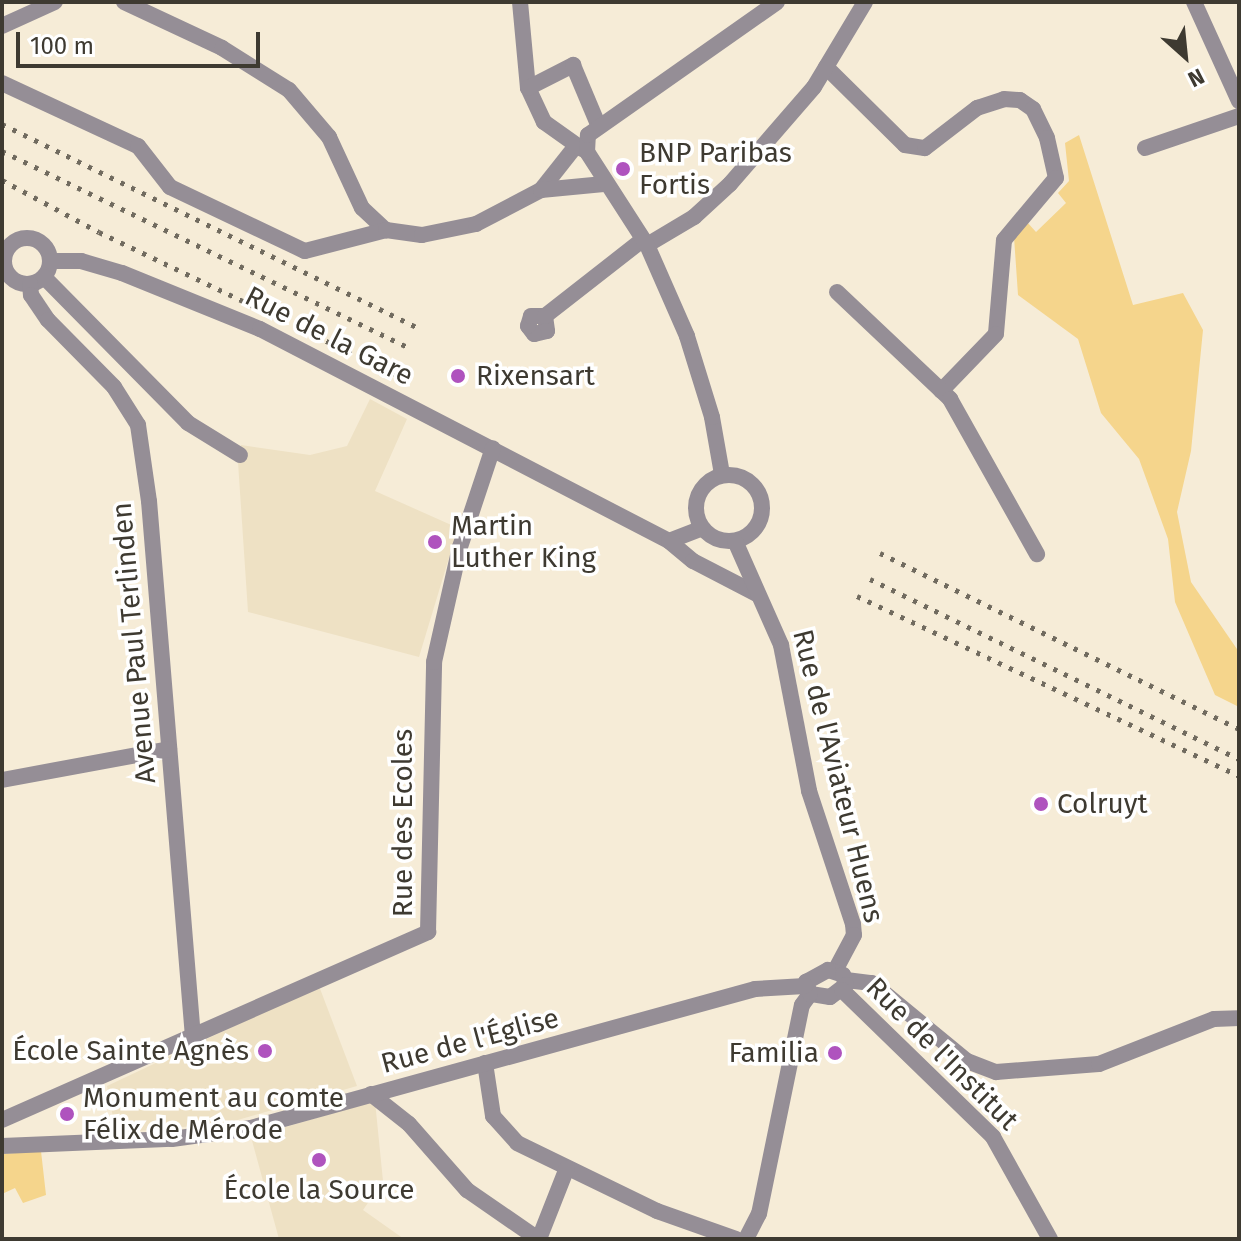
<!DOCTYPE html>
<html>
<head>
<meta charset="utf-8">
<style>
  body { margin:0 }
  #map { position:relative; width:1241px; height:1241px; overflow:hidden; background:#f6ecd7; font-family:"Fira Sans",sans-serif }
  div>[style] { position:absolute }
  [style*='--x'] { left:calc(var(--x)*1px); top:calc(var(--y)*1px); width:calc(var(--w)*1px); rotate:calc(var(--a)*1deg) }
  .built>* { inset:0; background:#eee1c4 }
  .green>* { inset:0; background:#f5d58c }
  .minor>* { height:16px; margin:-8px; padding:0 8px; transform-origin:8px; border-radius:8px; background:#958e96 }
  .minor>.ring { margin:-8px; padding:0; box-sizing:content-box; background:none; border:16px solid #958e96; border-radius:50% }
  .tertiary>* { height:16px; margin:-8px; padding:0 8px; transform-origin:8px; border-radius:8px; background:#958e96 }
  .tertiary>.ring { margin:-8px; padding:0; box-sizing:content-box; background:none; border:16px solid #958e96; border-radius:50% }
  .rail>* { height:5px; margin-top:-2.5px; transform-origin:0; background:repeating-linear-gradient(90deg,#716b5f 0 4px,transparent 0 12px) }
  .dots>* { width:22px; height:22px; translate:-50% -50%; box-sizing:border-box; border:4px solid #fff; border-radius:50% }
  span { translate:-50% -50%; white-space:nowrap; text-align:center; line-height:1.15; -webkit-text-stroke:7px #fff; paint-order:stroke }
  .poi-label { font-size:28px; color:#3e3a31 }
  .left { translate:0 -50%; text-align:left }
  .right { translate:-100% -50%; text-align:right }
  .street-label { font-size:28px; color:#3e3a31 }
  .frame { position:absolute; inset:0; border:4px solid #3e3a31; pointer-events:none }
  .north { position:absolute; left:1145px; top:16px; width:80px; height:80px; -webkit-text-stroke:6px #fff; paint-order:stroke; rotate:153deg; font-size:22px; font-weight:700; line-height:32px; text-align:center; color:#3e3a31 }
  .north::after { content:''; display:block; margin:auto; width:28px; height:36px; background:#3e3a31; clip-path:polygon(50% 0,100% 100%,50% 72%,0 100%) }
  .scale { position:absolute; left:16px; top:32px; width:244px; height:36px; box-sizing:border-box; border:4px solid #3e3a31; border-top:0; padding-left:10px; font-size:24px; line-height:28px; white-space:nowrap; color:#3e3a31; -webkit-text-stroke:6px #fff; paint-order:stroke }
</style>
</head>
<body>
<div id="map">
  <div class="built">
    <i style="clip-path:polygon(370px 399px,407px 419px,375px 491px,458px 528px,419px 657px,248px 612px,238px 462px,241px 445px,310px 455px,347px 446px)"></i>
    <i style="clip-path:polygon(319px 986px,357px 1086px,227px 1123px,116px 1133px,107px 1086px)"></i>
    <i style="clip-path:polygon(375px 1101px,383px 1181px,363px 1210px,404px 1239px,279px 1239px,251px 1137px)"></i>
  </div>
  <div class="green">
    <i style="clip-path:polygon(1079px 135px,1133px 305px,1183px 293px,1203px 330px,1191px 451px,1177px 512px,1191px 582px,1239px 652px,1239px 707px,1215px 695px,1175px 602px,1168px 539px,1139px 459px,1101px 413px,1078px 339px,1018px 295px,1014px 237px,1027px 222px,1036px 232px,1066px 203px,1058px 193px,1069px 181px,1065px 143px)"></i>
    <i style="clip-path:polygon(41px 1151px,46px 1195px,23px 1203px,15px 1188px,2px 1194px,2px 1154px)"></i>
  </div>
  <div class="minor">
    <i style="--x:124;--y:2;--w:108;--a:25.1"></i>
    <i style="--x:222;--y:48;--w:79;--a:32.1"></i>
    <i style="--x:289;--y:90;--w:62;--a:49.6"></i>
    <i style="--x:329;--y:137;--w:78;--a:65.1"></i>
    <i style="--x:362;--y:208;--w:33;--a:43"></i>
    <i style="--x:520;--y:2;--w:86;--a:84.7"></i>
    <i style="--x:1194;--y:2;--w:109;--a:65.6"></i>
    <i style="--x:2;--y:26;--w:58;--a:-24.4"></i>
    <i style="--x:826;--y:67;--w:111;--a:44.6"></i>
    <i style="--x:905;--y:145;--w:20;--a:9"></i>
    <i style="--x:925;--y:148;--w:66;--a:-37.6"></i>
    <i style="--x:977;--y:108;--w:28;--a:-18"></i>
    <i style="--x:1004;--y:99;--w:16;--a:4"></i>
    <i style="--x:1020;--y:100;--w:16;--a:35"></i>
    <i style="--x:1033;--y:109;--w:32;--a:64"></i>
    <i style="--x:1047;--y:138;--w:41;--a:77.3"></i>
    <i style="--x:1056;--y:178;--w:81;--a:130"></i>
    <i style="--x:1004;--y:240;--w:94;--a:94.9"></i>
    <i style="--x:996;--y:334;--w:79;--a:134"></i>
    <i style="--x:2;--y:83;--w:150;--a:24.9"></i>
    <i style="--x:138;--y:146;--w:52;--a:52"></i>
    <i style="--x:170;--y:187;--w:149;--a:25.4"></i>
    <i style="--x:305;--y:251;--w:84;--a:-14.5"></i>
    <i style="--x:386;--y:230;--w:36;--a:8"></i>
    <i style="--x:422;--y:235;--w:55;--a:-11.5"></i>
    <i style="--x:476;--y:224;--w:73;--a:-27.6"></i>
    <i style="--x:541;--y:190;--w:55;--a:-51.7"></i>
    <i style="--x:1145;--y:148;--w:99;--a:-18.8"></i>
    <i style="--x:582;--y:149;--w:47;--a:-144.6"></i>
    <i style="--x:544;--y:122;--w:38;--a:-115"></i>
    <i style="--x:528;--y:88;--w:51;--a:-27.1"></i>
    <i style="--x:573;--y:65;--w:67;--a:67.2"></i>
    <i style="--x:541;--y:190;--w:63;--a:-5.4"></i>
    <i class="ring" style="left:4px;top:238px;width:30px;height:30px"></i>
    <i style="--x:51;--y:261;--w:30;--a:0"></i>
    <i style="--x:81;--y:261;--w:43;--a:16.3"></i>
    <i style="--x:122;--y:273;--w:149;--a:22.1"></i>
    <i style="--x:260;--y:329;--w:461;--a:27.4"></i>
    <i style="--x:669;--y:541;--w:34;--a:-21"></i>
    <i style="--x:44;--y:277;--w:205;--a:45.4"></i>
    <i style="--x:188;--y:423;--w:61;--a:31.6"></i>
    <i style="--x:30;--y:284;--w:11;--a:85"></i>
    <i style="--x:31;--y:295;--w:30;--a:56"></i>
    <i style="--x:48;--y:320;--w:94;--a:45.4"></i>
    <i style="--x:114;--y:387;--w:45;--a:57.7"></i>
    <i style="--x:138;--y:425;--w:77;--a:81.8"></i>
    <i style="--x:149;--y:501;--w:538;--a:85.31"></i>
    <i style="--x:837;--y:292;--w:156;--a:43.4"></i>
    <i style="--x:950;--y:399;--w:178;--a:60.7"></i>
    <i style="--x:545;--y:316;--w:15;--a:82"></i>
    <i style="--x:547;--y:331;--w:13;--a:167"></i>
    <i style="--x:534;--y:334;--w:10;--a:-127"></i>
    <i style="--x:528;--y:326;--w:10;--a:-73"></i>
    <i style="--x:531;--y:316;--w:14;--a:0"></i>
    <i style="--x:545;--y:316;--w:122;--a:-38"></i>
    <i style="--x:669;--y:541;--w:31;--a:40"></i>
    <i style="--x:693;--y:561;--w:72;--a:27.3"></i>
    <i style="--x:2;--y:780;--w:170;--a:-10.5"></i>
    <i style="--x:846;--y:980;--w:26;--a:7"></i>
    <i style="--x:872;--y:983;--w:123;--a:39.4"></i>
    <i style="--x:967;--y:1061;--w:31;--a:21"></i>
    <i style="--x:996;--y:1072;--w:103;--a:-4.4"></i>
    <i style="--x:1099;--y:1064;--w:123;--a:-21.4"></i>
    <i style="--x:1214;--y:1019;--w:25;--a:-2"></i>
    <i style="--x:485;--y:1063;--w:54;--a:81.4"></i>
    <i style="--x:493;--y:1116;--w:36;--a:48"></i>
    <i style="--x:517;--y:1143;--w:156;--a:25.9"></i>
    <i style="--x:657;--y:1211;--w:84;--a:19.5"></i>
    <i style="--x:371;--y:1094;--w:48;--a:38.3"></i>
    <i style="--x:409;--y:1124;--w:88;--a:48.7"></i>
    <i style="--x:467;--y:1190;--w:86;--a:34.6"></i>
    <i style="--x:2;--y:1120;--w:466;--a:-23.8"></i>
    <i style="--x:428;--y:932;--w:270;--a:-88.7"></i>
    <i style="--x:434;--y:662;--w:118;--a:-77.3"></i>
    <i style="--x:460;--y:547;--w:104;--a:-71.6"></i>
    <i style="--x:539;--y:1239;--w:76;--a:-68.5"></i>
    <i style="--x:746;--y:1239;--w:28;--a:-63"></i>
    <i style="--x:759;--y:1214;--w:213;--a:-78.4"></i>
    <i style="--x:802;--y:1005;--w:14;--a:-54"></i>
  </div>
  <div class="tertiary">
    <i style="--x:647;--y:245;--w:55;--a:-30.8"></i>
    <i style="--x:694;--y:217;--w:49;--a:-42.5"></i>
    <i style="--x:730;--y:184;--w:128;--a:-49.1"></i>
    <i style="--x:814;--y:87;--w:99;--a:-59"></i>
    <i style="--x:722;--y:474;--w:58;--a:-100"></i>
    <i style="--x:712;--y:417;--w:85;--a:-107.2"></i>
    <i style="--x:687;--y:336;--w:99;--a:-113.7"></i>
    <i style="--x:647;--y:245;--w:111;--a:-122.8"></i>
    <i style="--x:587;--y:152;--w:17;--a:-87"></i>
    <i style="--x:588;--y:135;--w:231;--a:-35.1"></i>
    <i class="ring" style="left:696px;top:475px;width:50px;height:50px"></i>
    <i style="--x:735;--y:541;--w:114;--a:66.1"></i>
    <i style="--x:781;--y:645;--w:149;--a:79.1"></i>
    <i style="--x:809;--y:791;--w:140;--a:71.7"></i>
    <i style="--x:853;--y:924;--w:11;--a:85"></i>
    <i style="--x:854;--y:935;--w:40;--a:118"></i>
    <i style="--x:828;--y:970;--w:16;--a:18"></i>
    <i style="--x:843;--y:975;--w:10;--a:73"></i>
    <i style="--x:846;--y:985;--w:20;--a:143"></i>
    <i style="--x:830;--y:997;--w:20;--a:-171"></i>
    <i style="--x:810;--y:994;--w:13;--a:-108"></i>
    <i style="--x:806;--y:982;--w:25;--a:-29"></i>
    <i style="--x:842;--y:990;--w:211;--a:44.2"></i>
    <i style="--x:993;--y:1137;--w:117;--a:60.8"></i>
    <i style="--x:2;--y:1146;--w:170;--a:-2.4"></i>
    <i style="--x:172;--y:1139;--w:80;--a:-7.9"></i>
    <i style="--x:251;--y:1128;--w:523;--a:-15.42"></i>
    <i style="--x:755;--y:989;--w:50;--a:-3.4"></i>
  </div>
  <div class="rail">
    <i style="--x:2;--y:124;--w:466;--a:26.1"></i>
    <i style="--x:2;--y:151;--w:455;--a:25.8"></i>
    <i style="--x:2;--y:180;--w:110;--a:28.2"></i>
    <i style="--x:99;--y:232;--w:333;--a:25.6"></i>
    <i style="--x:880;--y:553;--w:400;--a:26.1"></i>
    <i style="--x:870;--y:579;--w:411;--a:26"></i>
    <i style="--x:857;--y:596;--w:422;--a:25.2"></i>
  </div>
  <div class="dots">
    <i style="left:623px;top:169px;background:#af53be"></i>
    <i style="left:458px;top:376px;background:#af53be"></i>
    <i style="left:435px;top:542px;background:#af53be"></i>
    <i style="left:1041px;top:804px;background:#af53be"></i>
    <i style="left:265px;top:1051px;background:#af53be"></i>
    <i style="left:835px;top:1053px;background:#af53be"></i>
    <i style="left:67px;top:1114px;background:#af53be"></i>
    <i style="left:319px;top:1160px;background:#af53be"></i>
  </div>
  <div class="poi-label">
    <span class="left" style="left:639px;top:169px">BNP Paribas<br>Fortis</span>
    <span class="left" style="left:476px;top:376px">Rixensart</span>
    <span class="left" style="left:451px;top:542px">Martin<br>Luther King</span>
    <span class="left" style="left:1057px;top:804px">Colruyt</span>
    <span class="right" style="left:249px;top:1051px">École Sainte Agnès</span>
    <span class="right" style="left:819px;top:1053px">Familia</span>
    <span class="left" style="left:83px;top:1114px">Monument au comte<br>Félix de Mérode</span>
    <span style="left:319px;top:1190px">École la Source</span>
  </div>
  <div class="street-label">
    <span style="left:329px;top:336px;rotate:27deg">Rue de la Gare</span>
    <span style="left:134px;top:643px;rotate:-95deg">Avenue Paul Terlinden</span>
    <span style="left:838px;top:776px;rotate:76deg">Rue de l'Aviateur Huens</span>
    <span style="left:403px;top:823px;rotate:-90deg">Rue des Ecoles</span>
    <span style="left:470px;top:1041px;rotate:-15deg">Rue de l'Église</span>
    <span style="left:942px;top:1054px;rotate:45deg">Rue de l'Institut</span>
  </div>
  <div class="frame"></div>
  <div class="north">N</div>
  <div class="scale">100 m</div>
</div>
</body>
</html>
